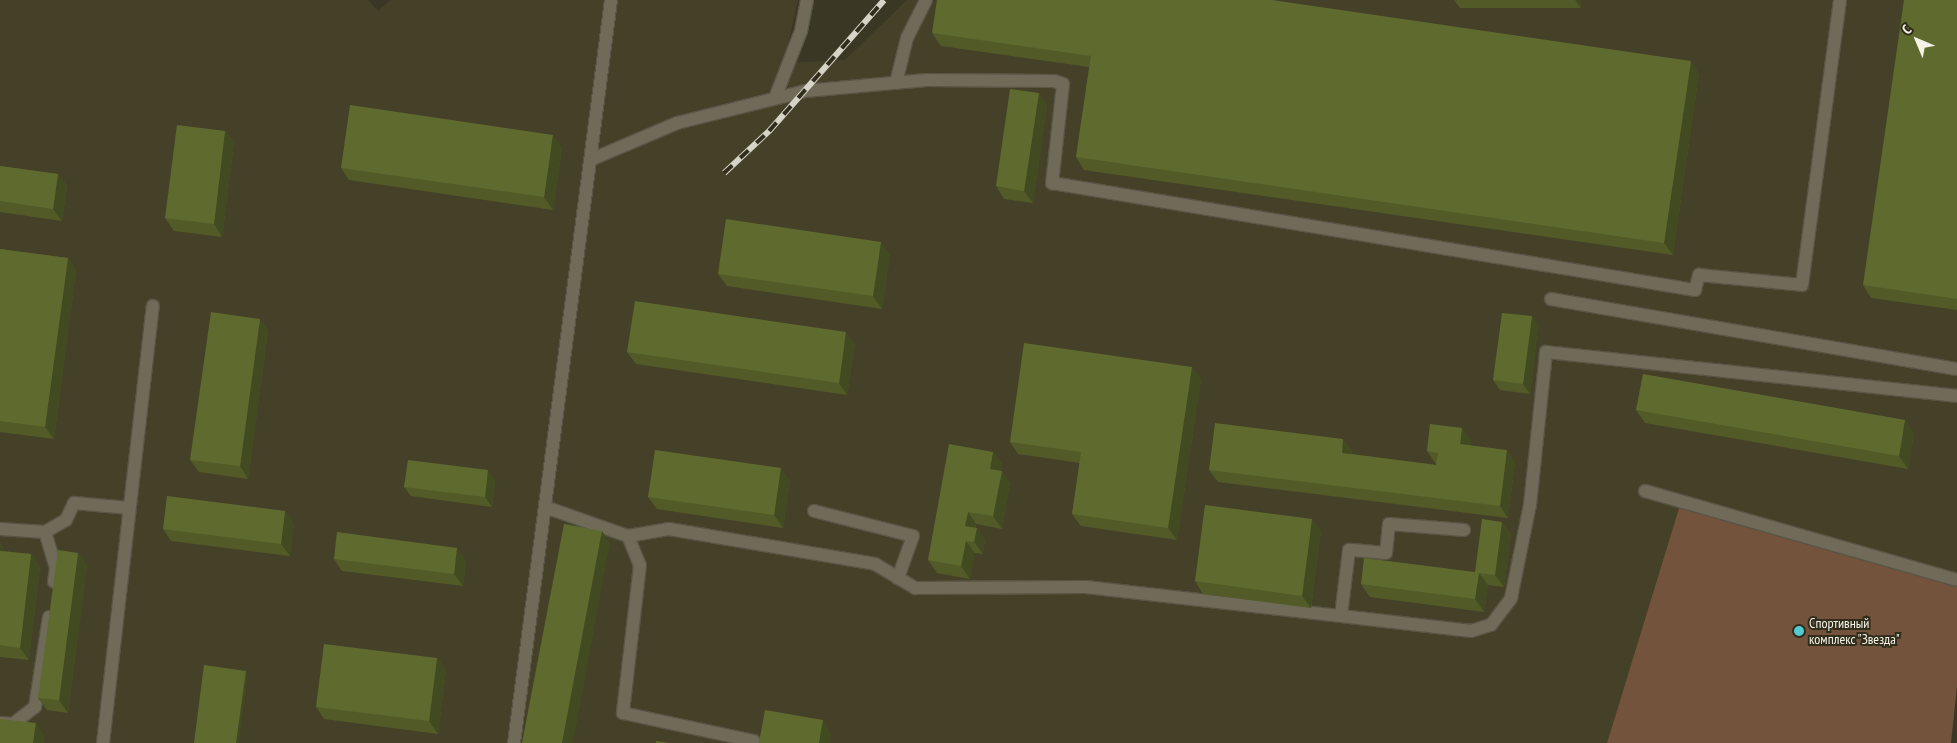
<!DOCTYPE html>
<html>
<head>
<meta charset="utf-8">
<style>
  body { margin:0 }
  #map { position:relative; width:1957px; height:743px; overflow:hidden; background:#3a3725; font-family:"PT Sans Narrow",sans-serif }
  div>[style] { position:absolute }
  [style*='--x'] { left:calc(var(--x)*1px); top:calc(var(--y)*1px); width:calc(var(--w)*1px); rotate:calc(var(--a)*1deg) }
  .built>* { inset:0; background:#454028 }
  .green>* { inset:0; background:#73533b }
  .roads { filter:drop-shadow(1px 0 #585546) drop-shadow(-1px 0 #585546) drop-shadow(0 1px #585546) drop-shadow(0 -1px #585546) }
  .minor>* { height:12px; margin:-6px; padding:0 6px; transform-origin:6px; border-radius:6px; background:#6f6b58 }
  .rail>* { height:5.5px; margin-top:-2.75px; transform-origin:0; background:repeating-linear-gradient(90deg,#302d1b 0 11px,#d6d3c7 0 22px); box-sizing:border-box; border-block:1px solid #d6d3c7 }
  .wall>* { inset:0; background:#525b28 }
  .shaded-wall>* { inset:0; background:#424a21 }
  .building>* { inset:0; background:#5f6a2f }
  .dots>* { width:14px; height:14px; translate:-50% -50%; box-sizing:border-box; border:2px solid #302d1b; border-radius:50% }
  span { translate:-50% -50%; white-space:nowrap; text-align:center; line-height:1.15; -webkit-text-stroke:4px #302d1b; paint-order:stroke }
  .poi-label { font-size:14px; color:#f5f3e8 }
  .left { translate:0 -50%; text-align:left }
  .north { position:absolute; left:1892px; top:15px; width:50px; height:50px; -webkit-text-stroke:4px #302d1b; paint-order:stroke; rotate:315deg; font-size:14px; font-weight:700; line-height:20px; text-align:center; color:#f5f3e8 }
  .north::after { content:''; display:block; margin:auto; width:18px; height:22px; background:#f5f3e8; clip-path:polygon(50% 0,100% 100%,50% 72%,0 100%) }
</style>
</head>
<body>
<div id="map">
  <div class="built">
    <i style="clip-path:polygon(0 0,368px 0,378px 11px,390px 0,798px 0,784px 63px,845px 60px,907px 0,1957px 0,1957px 575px,1680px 505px,1607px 743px,0 743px)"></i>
  </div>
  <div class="green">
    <i style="clip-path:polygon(1680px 505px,1957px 575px,1957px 686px,1951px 743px,1607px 743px)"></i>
  </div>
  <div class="roads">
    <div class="minor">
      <i style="--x:896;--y:83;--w:46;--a:-76.3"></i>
      <i style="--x:907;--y:38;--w:42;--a:-63.4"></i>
      <i style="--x:775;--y:98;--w:72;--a:-68.8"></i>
      <i style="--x:801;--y:31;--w:32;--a:-79"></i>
      <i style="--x:590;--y:160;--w:95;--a:-23"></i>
      <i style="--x:677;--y:123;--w:132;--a:-14"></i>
      <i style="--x:805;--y:91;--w:122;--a:-5.2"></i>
      <i style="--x:927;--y:80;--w:127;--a:0.5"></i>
      <i style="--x:1054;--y:81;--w:9;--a:18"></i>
      <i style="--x:1063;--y:84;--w:100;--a:96.3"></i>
      <i style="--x:1052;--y:183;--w:652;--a:9.45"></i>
      <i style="--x:1695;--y:290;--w:16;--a:-75"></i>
      <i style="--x:1699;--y:275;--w:103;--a:5.5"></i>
      <i style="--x:1802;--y:285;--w:288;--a:-82.4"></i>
      <i style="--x:1551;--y:299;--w:412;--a:9.8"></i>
      <i style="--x:1645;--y:491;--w:324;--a:15.9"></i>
      <i style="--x:545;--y:507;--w:88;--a:19.3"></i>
      <i style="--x:628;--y:536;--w:31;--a:68"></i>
      <i style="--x:640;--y:565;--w:149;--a:96.6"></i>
      <i style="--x:623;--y:713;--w:134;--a:12.1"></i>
      <i style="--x:814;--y:511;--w:102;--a:14.2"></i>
      <i style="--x:913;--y:536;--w:45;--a:109.7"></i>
      <i style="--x:0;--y:529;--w:45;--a:3.8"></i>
      <i style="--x:45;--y:532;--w:24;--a:-30"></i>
      <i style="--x:66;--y:520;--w:19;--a:-65"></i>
      <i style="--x:74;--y:503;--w:55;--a:5.2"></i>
      <i style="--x:1464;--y:530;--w:75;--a:-175.4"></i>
      <i style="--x:1389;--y:524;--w:29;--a:96"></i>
      <i style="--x:1386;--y:553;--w:37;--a:-175"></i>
      <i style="--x:1349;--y:550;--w:66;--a:96.9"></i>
      <i style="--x:1341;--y:616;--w:131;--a:6.6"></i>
      <i style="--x:1471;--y:631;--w:21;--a:-17"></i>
      <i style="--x:1491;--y:625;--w:34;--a:-53"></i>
      <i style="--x:1511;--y:598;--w:95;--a:-78.5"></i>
      <i style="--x:1530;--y:505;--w:154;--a:-84"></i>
      <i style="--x:1546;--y:352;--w:413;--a:6.1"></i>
      <i style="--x:45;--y:532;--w:39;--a:73"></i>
      <i style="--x:56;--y:569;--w:13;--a:99"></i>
      <i style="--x:628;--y:536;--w:42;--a:-9.7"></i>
      <i style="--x:669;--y:529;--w:209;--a:9.6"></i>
      <i style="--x:875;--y:564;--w:47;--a:31"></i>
      <i style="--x:915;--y:588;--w:171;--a:-0.3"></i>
      <i style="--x:1086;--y:587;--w:257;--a:6.5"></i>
      <i style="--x:0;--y:723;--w:13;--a:4"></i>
      <i style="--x:13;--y:724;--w:28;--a:-38"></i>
      <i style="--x:35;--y:707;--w:91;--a:-81.2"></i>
      <i style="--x:103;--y:743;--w:440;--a:-83.5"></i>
      <i style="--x:514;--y:743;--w:749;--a:-82.56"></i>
    </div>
  </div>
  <div class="rail">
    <i style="--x:724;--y:173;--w:62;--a:-43"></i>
    <i style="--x:769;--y:131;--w:174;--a:-48.7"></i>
  </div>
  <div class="wall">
    <i style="clip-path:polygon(1454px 0,1581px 0,1581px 8px,1460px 8px)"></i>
    <i style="clip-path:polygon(1957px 0,1957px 310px,1871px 298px,1863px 285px)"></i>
    <i style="clip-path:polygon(932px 33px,1699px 73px,1673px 255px,1084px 170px,1076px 157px,1089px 67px,941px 46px)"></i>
    <i style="clip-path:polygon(1039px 93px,1047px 106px,1033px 203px,1004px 199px,996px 186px)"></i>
    <i style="clip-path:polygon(225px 131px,234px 143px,222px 237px,174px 231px,165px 218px)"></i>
    <i style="clip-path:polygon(562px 147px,553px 210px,349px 180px,341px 168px)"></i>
    <i style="clip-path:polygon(0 166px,58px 174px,67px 186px,62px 221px,0 212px)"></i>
    <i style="clip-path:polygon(0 249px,68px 258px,76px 270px,54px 439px,0 432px)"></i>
    <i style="clip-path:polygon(890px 254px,882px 309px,727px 286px,718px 274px)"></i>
    <i style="clip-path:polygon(1532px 316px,1538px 326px,1530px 394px,1500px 390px,1493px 380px)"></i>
    <i style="clip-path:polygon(260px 319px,268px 331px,248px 479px,199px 472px,190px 460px)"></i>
    <i style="clip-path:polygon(855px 344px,847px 395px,636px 364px,627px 352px)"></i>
    <i style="clip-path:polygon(1201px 379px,1177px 540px,1081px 526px,1072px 514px,1080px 463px,1018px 454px,1010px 442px)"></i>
    <i style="clip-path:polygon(1636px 410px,1914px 433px,1908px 469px,1645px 423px)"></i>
    <i style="clip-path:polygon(1462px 428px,1471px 440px,1470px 445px,1515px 462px,1508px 518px,1218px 482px,1209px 470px,1343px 439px,1352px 451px,1352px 454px,1436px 465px,1436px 464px,1427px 451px)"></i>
    <i style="clip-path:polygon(993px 452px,1002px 464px,1001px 471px,1002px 471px,1010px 483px,1002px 529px,976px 524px,976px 528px,985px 540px,983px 554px,975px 553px,970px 579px,937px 573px,928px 560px)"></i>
    <i style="clip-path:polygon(495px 480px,492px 507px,411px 496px,404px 487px)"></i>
    <i style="clip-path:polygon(790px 480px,783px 528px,657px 509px,648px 497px)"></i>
    <i style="clip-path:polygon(285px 511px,294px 524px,290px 556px,171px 541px,163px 529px)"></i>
    <i style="clip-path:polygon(1502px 522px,1511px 534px,1504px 587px,1488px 585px,1484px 612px,1370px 597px,1361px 584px,1475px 572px)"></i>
    <i style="clip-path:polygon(1321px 531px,1311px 608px,1203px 594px,1195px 581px)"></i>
    <i style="clip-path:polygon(0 543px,4px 548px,3px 551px,31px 554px,40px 567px,29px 660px,0 657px)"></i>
    <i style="clip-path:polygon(78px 553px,87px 565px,68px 713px,47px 710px,38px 698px)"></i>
    <i style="clip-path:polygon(334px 559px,466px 560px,463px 586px,342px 571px)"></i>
    <i style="clip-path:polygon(437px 658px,446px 670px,438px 734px,324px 719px,316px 707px)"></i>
  </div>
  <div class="shaded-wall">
    <i style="clip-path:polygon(1575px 0,1581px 0,1581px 8px)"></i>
    <i style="clip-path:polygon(1691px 61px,1699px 73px,1673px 255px,1664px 243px)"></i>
    <i style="clip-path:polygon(1039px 93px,1047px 106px,1033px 203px,1024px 191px)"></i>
    <i style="clip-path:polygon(225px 131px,234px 143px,222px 237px,214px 224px)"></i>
    <i style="clip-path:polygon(553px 135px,562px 147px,553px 210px,544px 197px)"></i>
    <i style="clip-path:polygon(58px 174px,67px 186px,62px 221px,53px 209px)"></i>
    <i style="clip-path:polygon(881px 242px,890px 254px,882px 309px,873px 296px)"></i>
    <i style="clip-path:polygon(68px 258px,76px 270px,54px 439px,45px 427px)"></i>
    <i style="clip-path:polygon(1532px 316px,1538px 326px,1530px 394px,1523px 384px)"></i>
    <i style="clip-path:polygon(260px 319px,268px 331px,248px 479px,240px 466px)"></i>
    <i style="clip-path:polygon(846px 332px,855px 344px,847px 395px,839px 383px)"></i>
    <i style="clip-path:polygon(1192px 367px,1201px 379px,1177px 540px,1168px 528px)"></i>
    <i style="clip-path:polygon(1905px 420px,1914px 433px,1908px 469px,1899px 456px)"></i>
    <i style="clip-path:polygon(1462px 428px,1471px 440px,1469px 456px,1460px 444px)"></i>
    <i style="clip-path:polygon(1343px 439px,1352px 451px,1350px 465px,1342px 453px)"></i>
    <i style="clip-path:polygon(1507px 450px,1515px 462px,1508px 518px,1500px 506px)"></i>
    <i style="clip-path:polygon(993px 452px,1002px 464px,999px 481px,990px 469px)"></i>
    <i style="clip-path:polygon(781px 468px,790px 480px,783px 528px,774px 515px)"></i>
    <i style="clip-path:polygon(488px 470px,495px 480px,492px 507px,485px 497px)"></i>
    <i style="clip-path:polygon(1002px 471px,1010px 483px,1002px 529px,993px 516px)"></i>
    <i style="clip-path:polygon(285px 511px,294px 524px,290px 556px,281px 544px)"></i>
    <i style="clip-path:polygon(968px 512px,976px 524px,974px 538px,965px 526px)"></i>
    <i style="clip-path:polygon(1312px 519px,1321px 531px,1311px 608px,1302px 596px)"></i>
    <i style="clip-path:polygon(1502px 522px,1511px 534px,1504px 587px,1495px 575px)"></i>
    <i style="clip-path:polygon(977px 528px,985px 540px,983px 554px,974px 542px)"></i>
    <i style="clip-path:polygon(602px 531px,610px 543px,573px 743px,562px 743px)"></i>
    <i style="clip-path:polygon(966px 541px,975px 553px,970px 579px,961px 566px)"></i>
    <i style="clip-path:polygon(0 543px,4px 548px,2px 562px,0 559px)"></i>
    <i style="clip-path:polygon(457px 548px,466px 560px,463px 586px,454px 574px)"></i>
    <i style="clip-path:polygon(78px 553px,87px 565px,68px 713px,59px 700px)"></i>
    <i style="clip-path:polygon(31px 554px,40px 567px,29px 660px,20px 648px)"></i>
    <i style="clip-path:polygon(1479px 573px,1488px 585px,1484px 612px,1475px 599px)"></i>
    <i style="clip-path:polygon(437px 658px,446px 670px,438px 734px,429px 721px)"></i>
    <i style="clip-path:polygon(246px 671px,248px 674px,239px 743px,236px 743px)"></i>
    <i style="clip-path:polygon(823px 720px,831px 733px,830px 743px,819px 743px)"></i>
    <i style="clip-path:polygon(36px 723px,45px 736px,44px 743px,33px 743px)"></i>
  </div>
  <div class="building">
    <i style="clip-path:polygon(937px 0,1272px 0,1691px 61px,1664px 243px,1076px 157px,1091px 56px,932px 33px)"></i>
    <i style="clip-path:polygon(1904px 0,1957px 0,1957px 299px,1863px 285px)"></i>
    <i style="clip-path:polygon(1010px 89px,1039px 93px,1024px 191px,996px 186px)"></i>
    <i style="clip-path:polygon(350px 105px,553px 135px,544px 197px,341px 168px)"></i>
    <i style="clip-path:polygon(177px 125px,225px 131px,214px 224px,165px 218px)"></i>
    <i style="clip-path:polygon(0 166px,58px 174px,53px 209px,0 201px)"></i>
    <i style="clip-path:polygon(726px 219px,881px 242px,873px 296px,718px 274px)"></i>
    <i style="clip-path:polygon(0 249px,68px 258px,45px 427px,0 421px)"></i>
    <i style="clip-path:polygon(635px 301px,846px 332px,839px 383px,627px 352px)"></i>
    <i style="clip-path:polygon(211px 312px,260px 319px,240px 466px,190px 460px)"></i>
    <i style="clip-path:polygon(1502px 313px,1532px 316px,1523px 384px,1493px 380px)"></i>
    <i style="clip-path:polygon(1024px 343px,1192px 367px,1168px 528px,1072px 514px,1081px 452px,1010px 442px)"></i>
    <i style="clip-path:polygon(1643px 374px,1905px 420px,1899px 456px,1636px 410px)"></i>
    <i style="clip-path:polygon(1215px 423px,1343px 439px,1342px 453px,1436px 465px,1438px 453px,1427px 451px,1430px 424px,1462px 428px,1460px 444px,1507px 450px,1500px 506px,1209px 470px)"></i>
    <i style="clip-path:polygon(949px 444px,993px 452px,990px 469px,1002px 471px,993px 516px,968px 512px,965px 526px,977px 528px,974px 542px,966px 541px,961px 566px,928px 560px)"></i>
    <i style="clip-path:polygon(655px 450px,781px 468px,774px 515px,648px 497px)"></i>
    <i style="clip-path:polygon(408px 460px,488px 470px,485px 497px,404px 487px)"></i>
    <i style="clip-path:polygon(167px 496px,285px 511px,281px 544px,163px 529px)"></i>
    <i style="clip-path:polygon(1205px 505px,1312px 519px,1302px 596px,1195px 581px)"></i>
    <i style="clip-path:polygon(1482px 519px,1502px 522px,1495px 575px,1479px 573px,1475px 599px,1361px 584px,1364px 558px,1475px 572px)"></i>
    <i style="clip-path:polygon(564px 524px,602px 531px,562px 743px,522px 743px)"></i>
    <i style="clip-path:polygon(337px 532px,457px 548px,454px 574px,334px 559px)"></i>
    <i style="clip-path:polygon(58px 550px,78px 553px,59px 700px,38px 698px)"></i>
    <i style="clip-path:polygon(0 551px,31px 554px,20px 648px,0 645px)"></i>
    <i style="clip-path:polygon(324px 644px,437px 658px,429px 721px,316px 707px)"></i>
    <i style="clip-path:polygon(204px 665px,246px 671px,236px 743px,194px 743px)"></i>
    <i style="clip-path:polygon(765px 710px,823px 720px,819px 743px,759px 743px)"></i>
    <i style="clip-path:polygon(0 719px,36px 723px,33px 743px,0 743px)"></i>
    <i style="clip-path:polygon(656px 741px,669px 743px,656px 743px)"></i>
  </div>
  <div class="dots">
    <i style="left:1799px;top:631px;background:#51ccd3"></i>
  </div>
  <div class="poi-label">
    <span class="left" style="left:1809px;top:631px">Спортивный<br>комплекс "Звезда"</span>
  </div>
  <div class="north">С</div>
</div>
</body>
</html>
